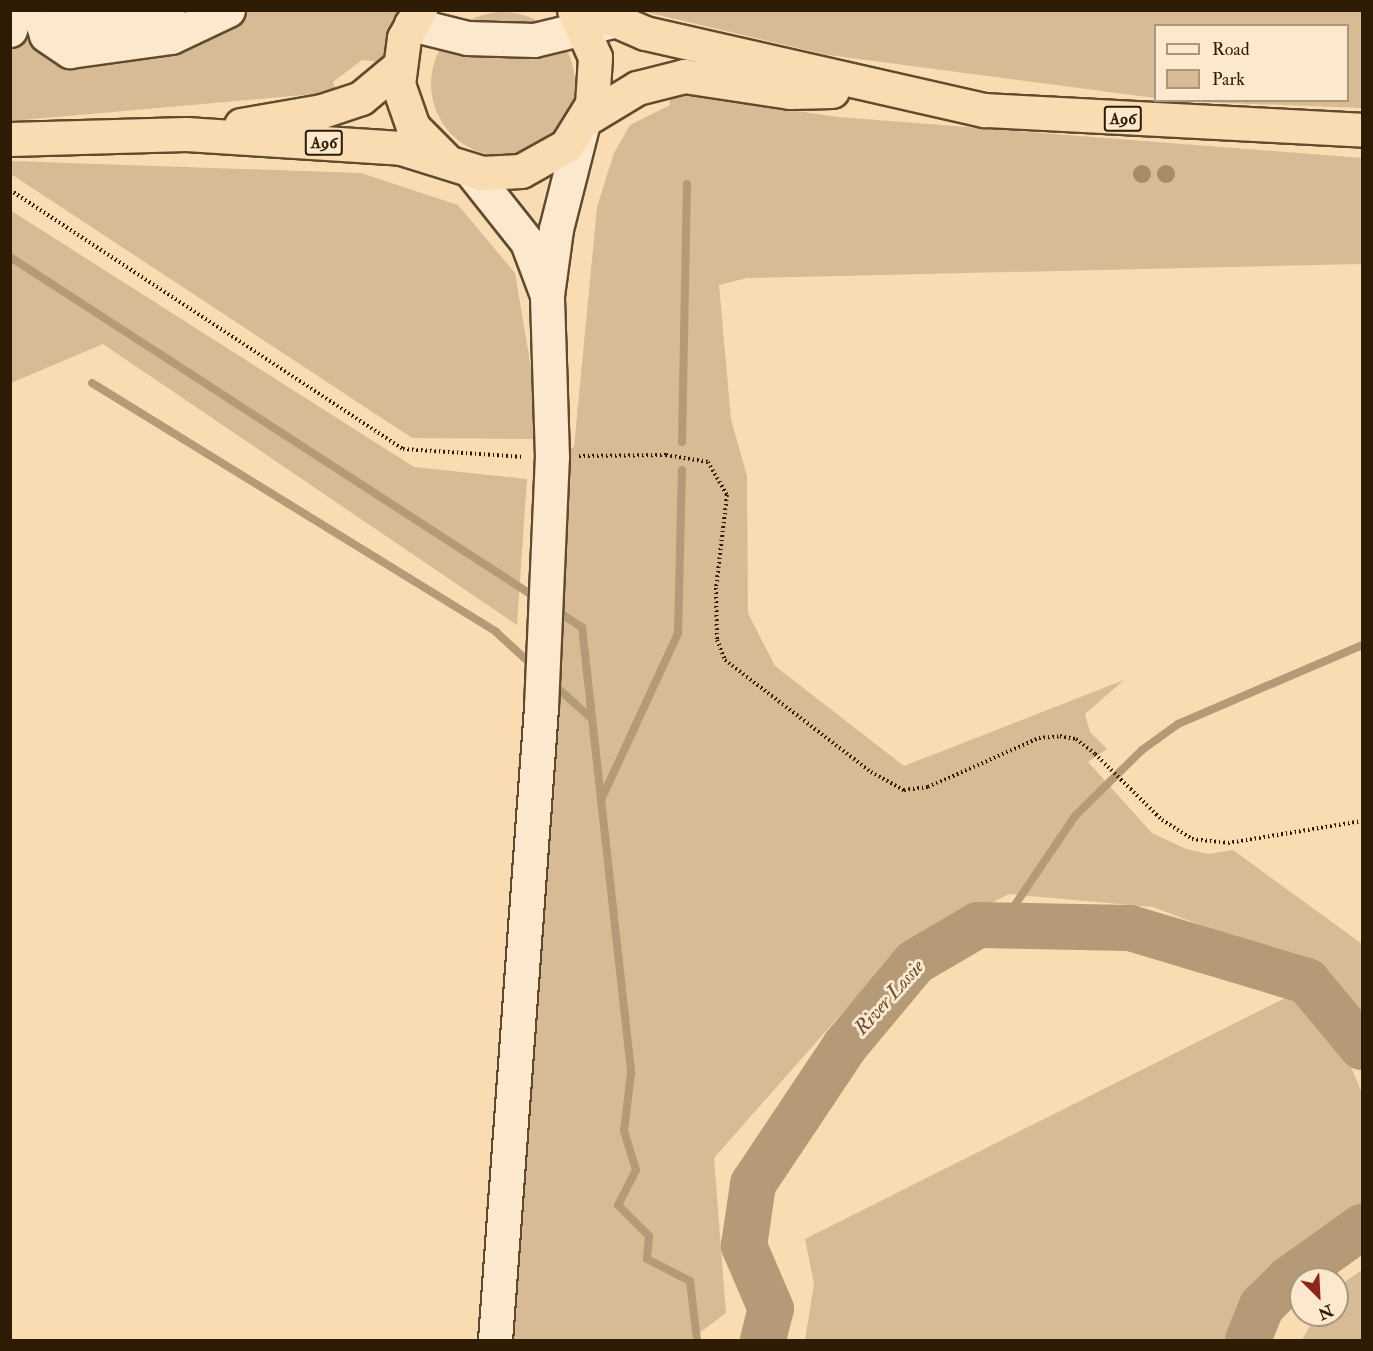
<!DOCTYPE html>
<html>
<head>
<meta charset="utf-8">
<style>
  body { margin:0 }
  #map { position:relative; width:1373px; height:1351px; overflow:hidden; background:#f9dcb2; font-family:"IM FELL Double Pica",serif }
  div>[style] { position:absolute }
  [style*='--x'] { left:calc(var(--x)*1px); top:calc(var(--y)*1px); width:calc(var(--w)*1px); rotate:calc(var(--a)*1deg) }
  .green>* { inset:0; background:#d6bb94 }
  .round { border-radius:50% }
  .stream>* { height:8px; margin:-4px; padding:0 4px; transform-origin:4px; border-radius:4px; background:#b49a76 }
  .river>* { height:46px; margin:-23px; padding:0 23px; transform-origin:23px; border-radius:23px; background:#b49a76 }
  .path>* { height:4px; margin-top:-2px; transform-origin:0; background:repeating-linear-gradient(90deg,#2d1b03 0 1.5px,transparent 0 4.5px) }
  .roads { filter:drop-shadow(2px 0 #604b2f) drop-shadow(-2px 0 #604b2f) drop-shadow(0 2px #604b2f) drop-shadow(0 -2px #604b2f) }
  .minor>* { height:33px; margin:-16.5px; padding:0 16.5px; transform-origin:16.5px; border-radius:16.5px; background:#fbe8cd }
  .highway>* { height:33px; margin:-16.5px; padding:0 16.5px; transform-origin:16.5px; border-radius:16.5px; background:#f9dcb2 }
  .trees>* { width:18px; height:18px; margin:-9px; border-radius:50%; background:#a58c69 }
  span { translate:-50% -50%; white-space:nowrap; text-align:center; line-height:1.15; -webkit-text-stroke:6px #fbe8cd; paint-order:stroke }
  .shield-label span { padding:2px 4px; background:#fbe8cd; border:2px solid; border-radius:4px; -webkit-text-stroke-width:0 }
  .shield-label { font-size:16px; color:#2d1b03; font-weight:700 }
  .water-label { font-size:20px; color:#634e31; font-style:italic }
  .frame { position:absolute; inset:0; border:12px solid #2d1b03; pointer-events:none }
  .legend { position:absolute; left:1154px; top:24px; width:195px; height:78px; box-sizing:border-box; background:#fbe8cd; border:2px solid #a9967c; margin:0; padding:8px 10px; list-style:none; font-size:18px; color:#2d1b03 }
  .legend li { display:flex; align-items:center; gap:12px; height:30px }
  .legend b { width:30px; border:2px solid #a9967c }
  .north { position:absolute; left:1289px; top:1267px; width:60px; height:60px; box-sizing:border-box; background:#fbe8cd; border:2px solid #a9967c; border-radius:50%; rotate:156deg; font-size:16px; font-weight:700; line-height:24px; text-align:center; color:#2d1b03 }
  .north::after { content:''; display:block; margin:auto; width:21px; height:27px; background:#8f2418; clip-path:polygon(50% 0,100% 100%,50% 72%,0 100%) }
</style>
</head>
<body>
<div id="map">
  <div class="green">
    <i style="clip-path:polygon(28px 11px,28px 36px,36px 51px,64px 64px,187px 49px,243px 11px,402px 11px,382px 62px,362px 60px,333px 82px,337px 92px,11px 121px,11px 41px)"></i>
    <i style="clip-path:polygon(641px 11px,1362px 11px,1362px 108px,1175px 101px,1348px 100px,1348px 26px,1156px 26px,1155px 98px,828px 55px)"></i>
    <i class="round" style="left:431px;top:12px;width:144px;height:144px"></i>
    <i style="clip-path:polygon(679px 94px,838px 117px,1362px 158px,1362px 264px,747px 278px,719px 285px,731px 419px,747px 476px,748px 613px,775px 666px,904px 766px,1124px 680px,1085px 714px,1090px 732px,1107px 749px,1088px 762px,1152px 833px,1186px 849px,1209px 854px,1233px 850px,1362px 944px,1362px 1011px,1273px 953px,1153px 907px,1009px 894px,915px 942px,849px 1005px,714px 1158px,726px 1313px,690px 1340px,495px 1340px,552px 457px,574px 447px,597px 207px,614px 153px,630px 125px,670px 105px,669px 95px)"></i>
    <i style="clip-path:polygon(11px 161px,361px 173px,458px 205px,515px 273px,543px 439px,412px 438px,11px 174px)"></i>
    <i style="clip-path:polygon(10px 210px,414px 467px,527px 479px,517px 625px,103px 344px,11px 383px)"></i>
    <i style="clip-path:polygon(1291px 995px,1349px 1062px,1362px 1093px,1362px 1207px,1316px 1236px,1239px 1310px,1234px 1340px,805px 1340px,814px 1284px,805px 1239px)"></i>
    <i style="clip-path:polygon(1362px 1270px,1362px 1340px,1302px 1340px,1316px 1315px,1337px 1315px,1337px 1287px)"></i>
  </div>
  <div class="stream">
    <i style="--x:10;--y:257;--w:629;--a:32.93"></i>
    <i style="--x:92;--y:383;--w:475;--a:31.6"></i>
    <i style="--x:496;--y:632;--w:49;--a:42.5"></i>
    <i style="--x:682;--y:442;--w:258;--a:-88.9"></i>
    <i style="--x:553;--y:609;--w:34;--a:32"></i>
    <i style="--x:582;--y:627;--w:449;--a:83.7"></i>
    <i style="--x:631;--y:1073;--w:58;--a:96.9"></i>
    <i style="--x:624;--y:1131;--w:41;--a:72.9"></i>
    <i style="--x:636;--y:1170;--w:39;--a:117"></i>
    <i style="--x:618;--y:1205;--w:44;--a:45"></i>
    <i style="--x:649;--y:1236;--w:23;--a:95"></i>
    <i style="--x:647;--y:1259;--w:48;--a:27.1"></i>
    <i style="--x:690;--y:1281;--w:59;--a:83.2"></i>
    <i style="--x:552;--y:683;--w:54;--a:42"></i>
    <i style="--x:601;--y:800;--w:184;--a:-65.2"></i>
    <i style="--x:678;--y:633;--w:163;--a:-88.6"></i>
    <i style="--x:1002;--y:924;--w:130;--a:-55.9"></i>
    <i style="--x:1075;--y:816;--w:94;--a:-44.6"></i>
    <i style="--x:1142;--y:750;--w:44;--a:-35.8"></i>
    <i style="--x:1178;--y:724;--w:200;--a:-23.2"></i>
  </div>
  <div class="river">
    <i style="--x:763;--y:1340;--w:32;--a:-76"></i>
    <i style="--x:771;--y:1309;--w:69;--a:-113.2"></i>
    <i style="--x:744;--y:1246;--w:63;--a:-81.7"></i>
    <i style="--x:753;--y:1184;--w:166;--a:-56.3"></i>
    <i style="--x:845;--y:1046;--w:109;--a:-50.2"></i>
    <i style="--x:915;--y:962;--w:73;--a:-30.4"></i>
    <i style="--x:978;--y:925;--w:152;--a:1.1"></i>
    <i style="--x:1130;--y:928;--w:185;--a:16.7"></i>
    <i style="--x:1307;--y:981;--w:86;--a:50.2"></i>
    <i style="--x:1248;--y:1340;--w:37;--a:-68"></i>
    <i style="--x:1262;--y:1306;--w:38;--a:-45"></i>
    <i style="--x:1289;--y:1279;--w:90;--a:-35.5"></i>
  </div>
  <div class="path">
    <i style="--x:10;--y:190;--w:471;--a:33.4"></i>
    <i style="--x:403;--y:449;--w:121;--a:3.8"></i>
    <i style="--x:579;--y:456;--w:87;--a:-0.7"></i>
    <i style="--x:666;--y:455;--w:43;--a:9.5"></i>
    <i style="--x:708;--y:462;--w:38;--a:60"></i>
    <i style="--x:727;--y:495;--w:94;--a:96.7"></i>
    <i style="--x:716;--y:588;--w:52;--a:88.9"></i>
    <i style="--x:717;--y:640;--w:22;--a:68"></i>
    <i style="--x:725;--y:660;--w:184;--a:37.5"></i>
    <i style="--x:871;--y:772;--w:38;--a:29"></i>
    <i style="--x:904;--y:790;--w:24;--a:-7"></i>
    <i style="--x:928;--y:787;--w:121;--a:-23.8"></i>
    <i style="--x:1039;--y:738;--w:21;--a:-5"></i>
    <i style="--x:1060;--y:736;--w:16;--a:11"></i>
    <i style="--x:1076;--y:739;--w:24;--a:38"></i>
    <i style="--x:1095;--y:754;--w:94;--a:44.6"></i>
    <i style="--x:1162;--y:820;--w:36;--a:32"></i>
    <i style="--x:1192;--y:839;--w:36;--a:6"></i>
    <i style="--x:1228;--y:843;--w:136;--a:-9.3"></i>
  </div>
  <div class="roads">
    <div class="minor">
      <i style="--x:38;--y:10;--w:26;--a:72"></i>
      <i style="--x:46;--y:35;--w:29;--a:34"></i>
      <i style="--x:70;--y:51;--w:102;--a:-7.9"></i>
      <i style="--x:171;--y:37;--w:63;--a:-25.3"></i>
      <i style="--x:60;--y:10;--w:15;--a:48"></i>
      <i style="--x:70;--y:21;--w:14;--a:12"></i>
      <i style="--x:84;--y:24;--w:86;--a:-2.7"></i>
      <i style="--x:411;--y:24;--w:58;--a:14"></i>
      <i style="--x:467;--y:38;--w:67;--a:1.7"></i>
      <i style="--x:534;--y:40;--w:77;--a:-13.5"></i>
      <i style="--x:10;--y:30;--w:21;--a:-73"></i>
      <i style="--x:470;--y:170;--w:92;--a:51.6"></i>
      <i style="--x:527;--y:242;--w:57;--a:69.3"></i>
      <i style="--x:547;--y:295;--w:67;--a:-82.2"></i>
      <i style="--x:556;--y:229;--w:106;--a:-75.8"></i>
      <i style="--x:495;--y:1340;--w:635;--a:-85.84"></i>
      <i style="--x:541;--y:707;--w:250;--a:-87.5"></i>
      <i style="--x:552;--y:457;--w:162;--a:-91.8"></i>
    </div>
    <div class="highway">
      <i style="--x:420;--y:10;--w:32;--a:120"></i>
      <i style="--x:404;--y:38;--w:46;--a:97.4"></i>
      <i style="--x:398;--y:84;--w:46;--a:70.8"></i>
      <i style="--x:413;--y:127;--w:45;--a:45"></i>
      <i style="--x:592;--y:10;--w:58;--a:23.5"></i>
      <i style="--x:645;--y:33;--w:349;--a:12.8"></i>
      <i style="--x:985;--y:110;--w:378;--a:3"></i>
      <i style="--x:586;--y:119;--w:60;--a:-31.3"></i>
      <i style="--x:637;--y:88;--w:49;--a:-14.3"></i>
      <i style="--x:684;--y:76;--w:107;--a:8.6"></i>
      <i style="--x:790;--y:92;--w:42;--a:-1.4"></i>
      <i style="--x:241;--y:125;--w:82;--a:-9.8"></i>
      <i style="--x:322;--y:111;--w:41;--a:-18.4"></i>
      <i style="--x:361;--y:98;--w:47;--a:-39.8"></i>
      <i style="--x:10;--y:139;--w:176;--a:-1.6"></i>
      <i style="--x:186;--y:134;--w:215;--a:3.7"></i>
      <i style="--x:401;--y:148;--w:85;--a:17.2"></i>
      <i style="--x:482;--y:173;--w:39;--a:-3"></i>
      <i style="--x:521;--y:171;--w:51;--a:-29.1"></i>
      <i style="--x:566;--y:146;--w:49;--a:-58.2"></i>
      <i style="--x:592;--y:104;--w:47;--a:-86.3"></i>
      <i style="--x:595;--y:57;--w:51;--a:-114.1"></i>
    </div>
  </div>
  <div class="trees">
    <i style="left:1142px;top:174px"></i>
    <i style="left:1166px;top:174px"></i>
  </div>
  <div class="shield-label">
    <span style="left:1123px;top:119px">A96</span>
    <span style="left:324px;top:143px">A96</span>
  </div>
  <div class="water-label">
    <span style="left:889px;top:997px;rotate:-48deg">River Lossie</span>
  </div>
  <div class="frame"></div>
  <ul class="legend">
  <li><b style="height:8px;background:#fbe8cd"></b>Road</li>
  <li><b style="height:16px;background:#d6bb94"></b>Park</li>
  </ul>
  <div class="north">N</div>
</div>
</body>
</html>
